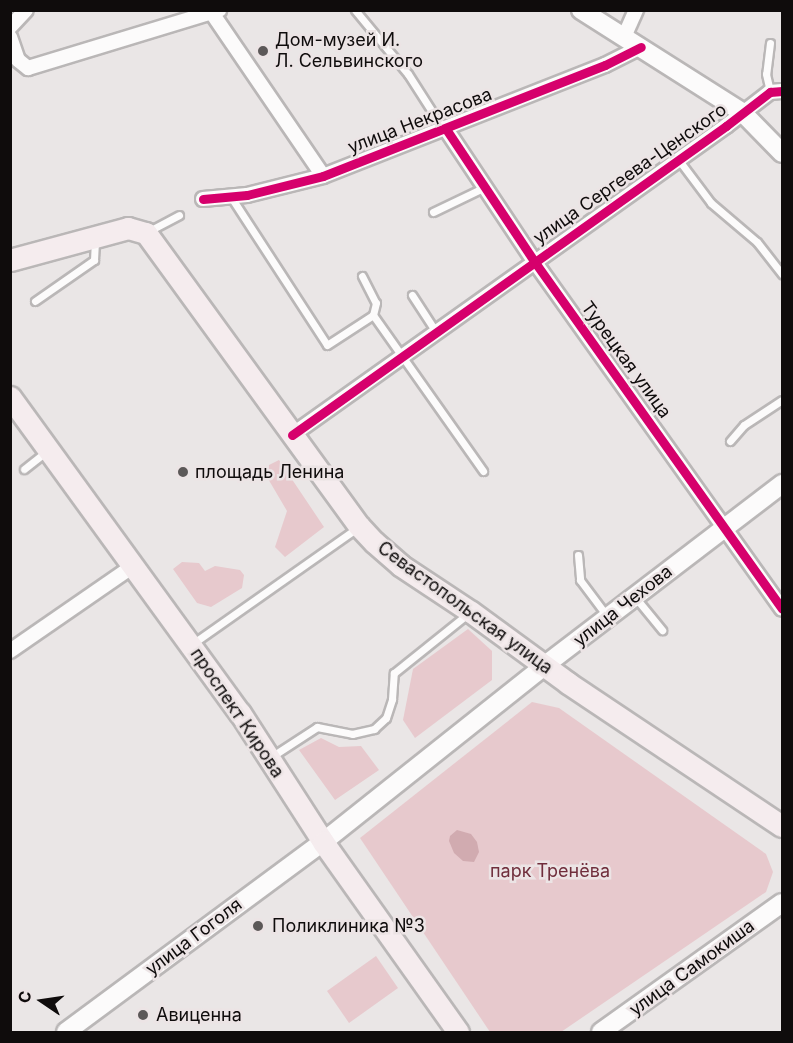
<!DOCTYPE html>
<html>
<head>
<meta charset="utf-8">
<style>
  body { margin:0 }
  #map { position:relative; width:793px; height:1043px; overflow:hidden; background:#eae6e6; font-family:Inter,sans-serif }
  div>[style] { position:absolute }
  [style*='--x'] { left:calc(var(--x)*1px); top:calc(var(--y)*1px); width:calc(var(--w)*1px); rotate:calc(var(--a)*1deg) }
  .green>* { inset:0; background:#e7c9cd }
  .water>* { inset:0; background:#d1abb0 }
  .roads { filter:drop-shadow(2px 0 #bab7b7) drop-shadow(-2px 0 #bab7b7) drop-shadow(0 2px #bab7b7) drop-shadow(0 -2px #bab7b7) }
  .lane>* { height:7px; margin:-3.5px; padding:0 3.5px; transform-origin:3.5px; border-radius:3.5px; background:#fcfbfb }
  .street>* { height:14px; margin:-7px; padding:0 7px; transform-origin:7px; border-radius:7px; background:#fcfbfb }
  .secondary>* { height:18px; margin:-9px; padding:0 9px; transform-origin:9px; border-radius:9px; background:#fcfbfb }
  .primary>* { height:21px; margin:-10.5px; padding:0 10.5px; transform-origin:10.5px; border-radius:10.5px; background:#f5ecee }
  .cycleway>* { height:9px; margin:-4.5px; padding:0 4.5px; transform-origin:4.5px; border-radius:4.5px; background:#d6006c }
  .dots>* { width:16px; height:16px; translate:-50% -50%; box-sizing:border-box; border:3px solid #ece4e5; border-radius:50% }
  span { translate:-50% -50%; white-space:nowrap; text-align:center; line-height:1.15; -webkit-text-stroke:5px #ece4e5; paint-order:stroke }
  .poi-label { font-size:18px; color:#0f0c0c }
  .left { translate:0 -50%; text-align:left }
  .street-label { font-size:18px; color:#0f0c0c }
  .park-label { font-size:18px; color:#702e3c }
  .frame { position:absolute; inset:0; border:12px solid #0f0c0c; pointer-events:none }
  .north { position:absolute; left:12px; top:971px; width:60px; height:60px; -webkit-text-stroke:4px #ece4e5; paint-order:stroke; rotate:283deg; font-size:16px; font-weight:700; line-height:24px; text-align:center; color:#0f0c0c }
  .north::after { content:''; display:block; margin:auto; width:21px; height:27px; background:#0f0c0c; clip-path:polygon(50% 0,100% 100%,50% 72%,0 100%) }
</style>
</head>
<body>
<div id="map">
  <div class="green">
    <i style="clip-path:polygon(279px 460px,324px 527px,285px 557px,275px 547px,287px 511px,267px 477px,269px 465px)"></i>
    <i style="clip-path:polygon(182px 562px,199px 563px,205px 571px,215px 566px,240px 570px,244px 575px,242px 588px,211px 607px,197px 603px,173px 569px)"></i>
    <i style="clip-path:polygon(468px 629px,492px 651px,492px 680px,415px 738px,403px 720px,413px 669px)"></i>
    <i style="clip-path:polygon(532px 702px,559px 708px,766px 854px,773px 872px,766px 892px,561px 1032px,490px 1032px,360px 838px)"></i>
    <i style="clip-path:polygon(321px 738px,339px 747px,361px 746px,379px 770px,335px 800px,299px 750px)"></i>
    <i style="clip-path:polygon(376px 956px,398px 988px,349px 1023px,327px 991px)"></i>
  </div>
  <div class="water">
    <i style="clip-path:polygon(457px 830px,471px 834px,477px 842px,479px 852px,474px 862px,463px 861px,454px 853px,449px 841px,450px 836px)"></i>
  </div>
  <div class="roads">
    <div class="lane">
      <i style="--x:355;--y:10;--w:83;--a:50.4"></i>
      <i style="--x:408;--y:74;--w:56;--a:57.4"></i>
      <i style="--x:438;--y:121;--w:11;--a:45"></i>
      <i style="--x:770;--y:43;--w:31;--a:97"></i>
      <i style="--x:766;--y:74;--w:18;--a:77"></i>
      <i style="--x:678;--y:159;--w:55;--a:53.1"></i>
      <i style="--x:711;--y:203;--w:60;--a:40.3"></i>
      <i style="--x:757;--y:242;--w:41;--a:52"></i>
      <i style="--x:231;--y:197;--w:176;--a:57"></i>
      <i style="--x:327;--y:345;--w:55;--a:-33.1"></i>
      <i style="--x:373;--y:315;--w:191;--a:54.8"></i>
      <i style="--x:433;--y:212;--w:58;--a:-25.7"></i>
      <i style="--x:149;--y:231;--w:34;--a:-28"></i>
      <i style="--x:362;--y:276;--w:30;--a:63"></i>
      <i style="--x:376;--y:303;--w:12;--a:104"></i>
      <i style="--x:412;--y:295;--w:44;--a:57"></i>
      <i style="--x:35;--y:301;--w:72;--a:-34.8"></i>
      <i style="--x:94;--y:260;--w:19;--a:-87"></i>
      <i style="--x:730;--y:441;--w:21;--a:-49"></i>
      <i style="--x:744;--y:425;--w:45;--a:-33.3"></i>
      <i style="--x:24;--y:469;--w:28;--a:-38"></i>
      <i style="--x:578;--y:555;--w:25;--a:85"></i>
      <i style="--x:580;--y:580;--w:45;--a:53.1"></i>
      <i style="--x:635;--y:597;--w:43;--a:50.7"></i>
      <i style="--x:192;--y:644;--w:202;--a:-35.1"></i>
      <i style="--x:271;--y:757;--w:55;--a:-33.1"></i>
      <i style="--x:317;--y:727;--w:36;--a:11"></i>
      <i style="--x:352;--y:734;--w:23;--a:-13"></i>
      <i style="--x:374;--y:729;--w:16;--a:-43"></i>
      <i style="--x:386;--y:718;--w:20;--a:-72"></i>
      <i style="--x:392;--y:699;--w:26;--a:-86"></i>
      <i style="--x:394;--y:673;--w:96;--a:-38.7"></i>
    </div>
    <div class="street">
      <i style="--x:212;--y:13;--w:197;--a:55.7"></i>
      <i style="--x:10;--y:27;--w:23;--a:-47"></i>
      <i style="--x:10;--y:37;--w:24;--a:71"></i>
      <i style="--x:18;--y:60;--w:13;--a:39"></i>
      <i style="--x:28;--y:68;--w:200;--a:-16.9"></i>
      <i style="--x:624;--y:37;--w:30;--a:-66"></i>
      <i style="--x:446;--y:129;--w:159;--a:56.3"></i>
      <i style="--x:534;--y:261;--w:427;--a:54.5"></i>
      <i style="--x:203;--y:199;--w:44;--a:-5.2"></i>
      <i style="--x:247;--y:195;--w:78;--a:-14"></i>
      <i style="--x:323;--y:176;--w:303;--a:-21.5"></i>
      <i style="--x:605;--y:65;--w:40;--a:-26.6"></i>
      <i style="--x:292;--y:435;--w:533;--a:-35.45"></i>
      <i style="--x:726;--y:126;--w:56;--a:-37.7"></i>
      <i style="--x:770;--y:92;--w:12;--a:-5"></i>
      <i style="--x:10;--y:651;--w:150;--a:-34.6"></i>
    </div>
    <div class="secondary">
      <i style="--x:581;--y:10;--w:192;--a:32.4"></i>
      <i style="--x:743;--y:113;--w:56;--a:45.7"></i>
      <i style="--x:66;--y:1032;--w:320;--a:-36.5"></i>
      <i style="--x:323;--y:842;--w:283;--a:-38.5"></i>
      <i style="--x:544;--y:666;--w:300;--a:-37.4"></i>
      <i style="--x:601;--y:1032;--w:222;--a:-35.5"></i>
    </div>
    <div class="primary">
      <i style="--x:10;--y:260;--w:122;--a:-15.2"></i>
      <i style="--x:128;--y:228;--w:19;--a:16"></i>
      <i style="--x:146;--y:233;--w:362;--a:54"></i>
      <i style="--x:359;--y:526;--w:22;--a:47"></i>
      <i style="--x:374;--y:542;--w:35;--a:41"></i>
      <i style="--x:400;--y:565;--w:85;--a:33.5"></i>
      <i style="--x:471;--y:612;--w:120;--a:36.2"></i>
      <i style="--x:568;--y:683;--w:257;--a:33.8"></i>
      <i style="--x:10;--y:397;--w:391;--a:54"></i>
      <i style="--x:240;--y:713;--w:153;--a:57.2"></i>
      <i style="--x:323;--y:842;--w:233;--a:54.6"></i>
    </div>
  </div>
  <div class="cycleway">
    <i style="--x:446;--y:129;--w:159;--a:56.3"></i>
    <i style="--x:534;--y:261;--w:427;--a:54.5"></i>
    <i style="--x:203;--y:199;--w:44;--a:-5.2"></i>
    <i style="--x:247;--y:195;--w:78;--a:-14"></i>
    <i style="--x:323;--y:176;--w:303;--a:-21.5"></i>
    <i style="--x:605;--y:65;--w:40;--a:-26.6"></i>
    <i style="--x:292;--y:435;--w:533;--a:-35.45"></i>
    <i style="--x:726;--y:126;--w:56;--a:-37.7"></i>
    <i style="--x:770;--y:92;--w:12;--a:-5"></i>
  </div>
  <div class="dots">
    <i style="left:263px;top:51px;background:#5c5858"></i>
    <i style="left:183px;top:472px;background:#5c5858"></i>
    <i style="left:258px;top:926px;background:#5c5858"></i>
    <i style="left:143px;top:1015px;background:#5c5858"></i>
  </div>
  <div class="poi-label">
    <span class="left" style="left:275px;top:51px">Дом-музей И.<br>Л. Сельвинского</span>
    <span class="left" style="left:195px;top:472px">площадь Ленина</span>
    <span class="left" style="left:272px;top:926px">Поликлиника №3</span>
    <span class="left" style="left:156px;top:1015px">Авиценна</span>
  </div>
  <div class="street-label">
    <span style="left:420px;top:121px;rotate:-21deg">улица Некрасова</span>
    <span style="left:630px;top:174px;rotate:-35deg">улица Сергеева-Ценского</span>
    <span style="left:626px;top:360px;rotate:54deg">Турецкая улица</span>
    <span style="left:623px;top:606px;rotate:-38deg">улица Чехова</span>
    <span style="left:465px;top:608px;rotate:36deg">Севастопольская улица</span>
    <span style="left:237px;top:713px;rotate:56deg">проспект Кирова</span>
    <span style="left:194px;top:937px;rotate:-37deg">улица Гоголя</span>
    <span style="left:692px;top:968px;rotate:-36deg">улица Самокиша</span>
  </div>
  <div class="park-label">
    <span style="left:550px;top:871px">парк Тренёва</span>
  </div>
  <div class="frame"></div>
  <div class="north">С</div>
</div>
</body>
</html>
